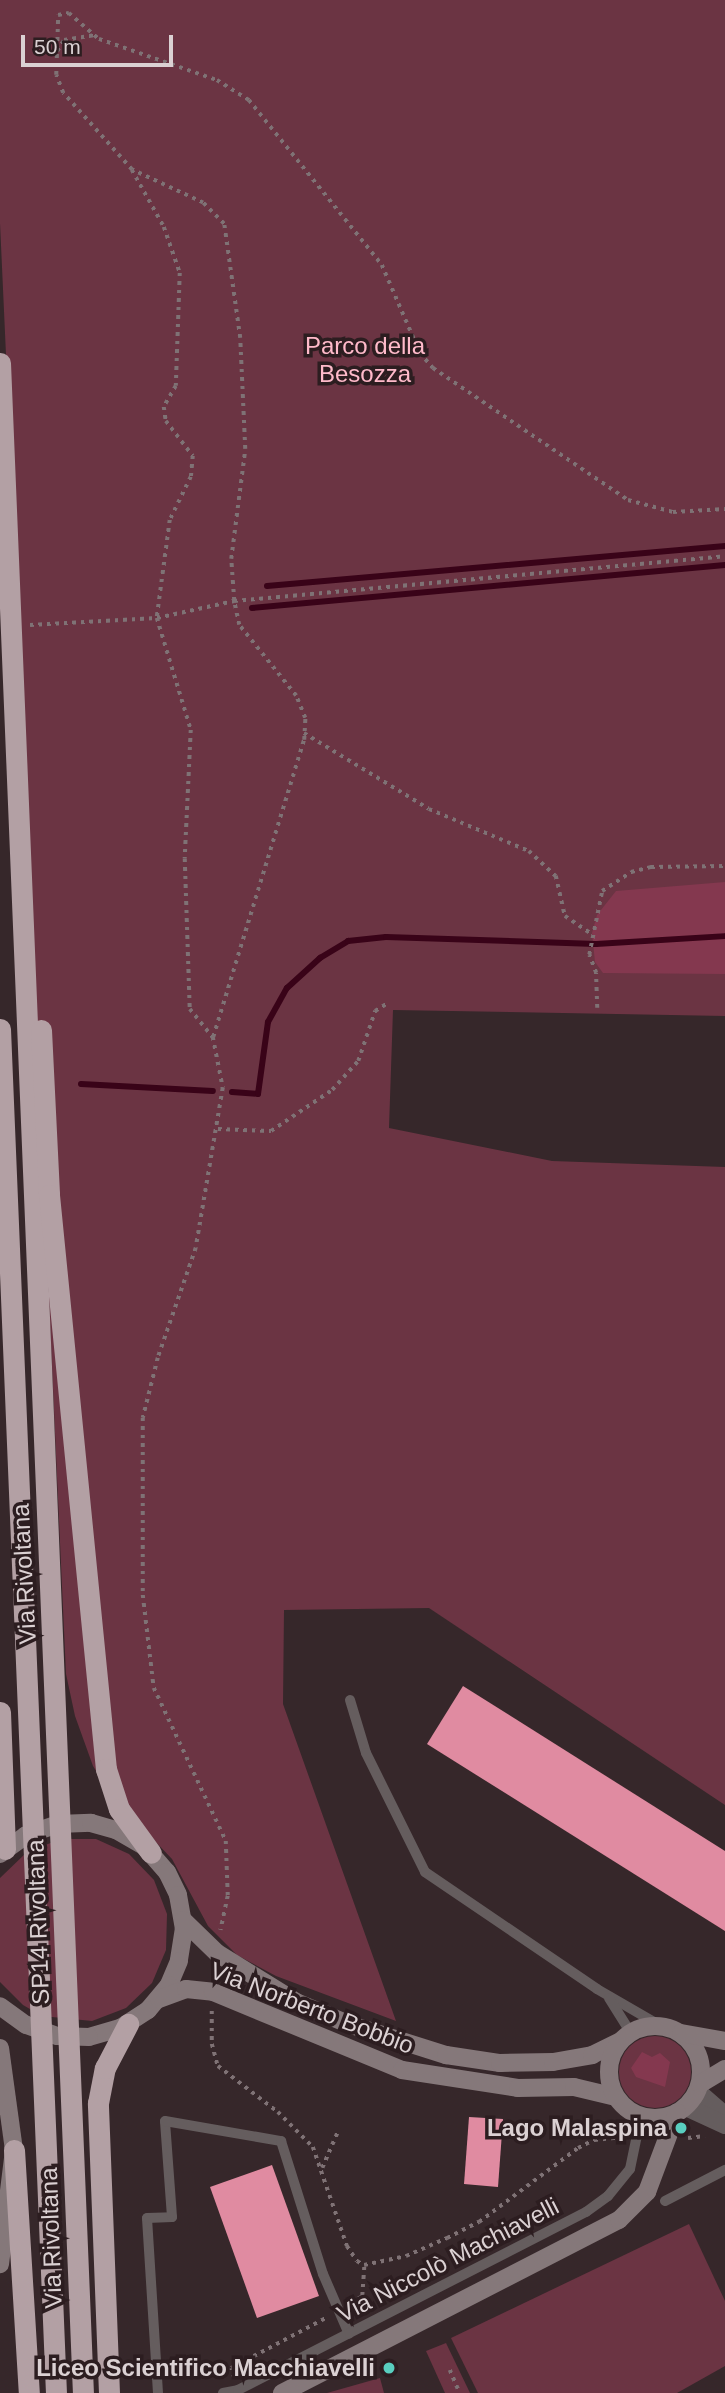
<!DOCTYPE html>
<html>
<head>
<meta charset="utf-8">
<style>
  body { margin:0 }
  #map { position:relative; width:725px; height:2393px; overflow:hidden; background:#36272a; font-family:Arial,sans-serif }
  div>[style] { position:absolute }
  [style*='--x'] { left:calc(var(--x)*1px); top:calc(var(--y)*1px); width:calc(var(--w)*1px); rotate:calc(var(--a)*1deg) }
  .green>* { inset:0; background:#6b3443 }
  .round { border-radius:50% }
  .forest>* { inset:0; background:#84384f }
  .stream>* { height:6px; margin:-3px; padding:0 3px; transform-origin:3px; border-radius:3px; background:#390318 }
  .building>* { inset:0; background:#e08ba1 }
  .path>* { height:3.5px; margin-top:-1.75px; transform-origin:0; background:repeating-linear-gradient(90deg,#7f7275 0 3.5px,transparent 0 8.5px) }
  .lane>* { height:10px; margin:-5px; padding:0 5px; transform-origin:5px; border-radius:5px; background:#655d5e }
  .street>* { height:18px; margin:-9px; padding:0 9px; transform-origin:9px; border-radius:9px; background:#655d5e }
  .secondary>* { height:18px; margin:-9px; padding:0 9px; transform-origin:9px; border-radius:9px; background:#85787a }
  .secondary>.ring { margin:-9px; padding:0; box-sizing:content-box; background:none; border:18px solid #85787a; border-radius:50% }
  .highway>* { height:21px; margin:-10.5px; padding:0 10.5px; transform-origin:10.5px; border-radius:10.5px; background:#b3a0a4 }
  .dots>* { width:19px; height:19px; translate:-50% -50%; box-sizing:border-box; border:4px solid #2c1d20; border-radius:50% }
  span { translate:-50% -50%; white-space:nowrap; text-align:center; line-height:1.15; -webkit-text-stroke:7px #2c1d20; paint-order:stroke }
  .park-label { font-size:24px; color:#ffbaca }
  .street-label { font-size:24px; color:#dbd1d3 }
  .poi-label { font-size:24px; color:#dbd1d3; font-weight:700 }
  .right { translate:-100% -50%; text-align:right }
  .scale { position:absolute; left:21px; top:35px; width:152px; height:32px; box-sizing:border-box; border:4px solid #dbd1d3; border-top:0; padding-left:9px; font-size:21px; line-height:24px; white-space:nowrap; color:#dbd1d3; -webkit-text-stroke:5px #2c1d20; paint-order:stroke }
</style>
</head>
<body>
<div id="map">
  <div class="green">
    <i style="clip-path:polygon(0 0,725px 0,725px 1016px,393px 1010px,389px 1128px,552px 1161px,725px 1167px,725px 1805px,429px 1608px,284px 1610px,283px 1704px,396px 2021px,276px 1976px,237px 1955px,208px 1926px,172px 1859px,111px 1795px,93px 1766px,75px 1716px,66px 1674px,0 223px)"></i>
    <i style="clip-path:polygon(61px 1839px,96px 1839px,129px 1854px,154px 1880px,167px 1914px,166px 1950px,152px 1983px,126px 2008px,92px 2021px,42px 2016px,23px 2005px,0 1982px,0 1878px,27px 1852px)"></i>
    <i class="round" style="left:619px;top:2036px;width:72px;height:72px"></i>
    <i style="clip-path:polygon(689px 2224px,725px 2301px,725px 2366px,677px 2393px,478px 2393px,451px 2338px)"></i>
    <i style="clip-path:polygon(446px 2343px,470px 2393px,445px 2393px,426px 2351px)"></i>
    <i style="clip-path:polygon(380px 2378px,384px 2393px,327px 2393px)"></i>
  </div>
  <div class="forest">
    <i style="clip-path:polygon(725px 882px,725px 974px,603px 973px,595px 962px,592px 933px,597px 915px,616px 891px)"></i>
    <i style="clip-path:polygon(642px 2052px,652px 2057px,660px 2053px,670px 2062px,665px 2087px,636px 2077px,631px 2068px)"></i>
  </div>
  <div class="stream">
    <i style="--x:267;--y:586;--w:460;--a:-5"></i>
    <i style="--x:252;--y:608;--w:475;--a:-5.2"></i>
    <i style="--x:81;--y:1084;--w:132;--a:3"></i>
    <i style="--x:232;--y:1092;--w:26;--a:4"></i>
    <i style="--x:258;--y:1094;--w:73;--a:-82.1"></i>
    <i style="--x:268;--y:1022;--w:39;--a:-61"></i>
    <i style="--x:287;--y:988;--w:45;--a:-42.3"></i>
    <i style="--x:320;--y:958;--w:33;--a:-31"></i>
    <i style="--x:348;--y:941;--w:38;--a:-6"></i>
    <i style="--x:386;--y:937;--w:210;--a:1.9"></i>
    <i style="--x:596;--y:944;--w:129;--a:-3.5"></i>
  </div>
  <div class="building">
    <i style="clip-path:polygon(463px 1686px,725px 1851px,725px 1931px,427px 1744px)"></i>
    <i style="clip-path:polygon(469px 2117px,503px 2119px,498px 2187px,464px 2184px)"></i>
    <i style="clip-path:polygon(272px 2165px,319px 2296px,257px 2318px,210px 2187px)"></i>
  </div>
  <div class="path">
    <i style="--x:57;--y:51;--w:13;--a:-58"></i>
    <i style="--x:64;--y:40;--w:30;--a:-9"></i>
    <i style="--x:132;--y:170;--w:65;--a:60.7"></i>
    <i style="--x:164;--y:227;--w:49;--a:70.8"></i>
    <i style="--x:180;--y:273;--w:113;--a:92"></i>
    <i style="--x:176;--y:386;--w:24;--a:120"></i>
    <i style="--x:164;--y:407;--w:14;--a:82"></i>
    <i style="--x:166;--y:421;--w:44;--a:52.4"></i>
    <i style="--x:193;--y:456;--w:21;--a:95"></i>
    <i style="--x:191;--y:477;--w:48;--a:116"></i>
    <i style="--x:170;--y:520;--w:99;--a:97.6"></i>
    <i style="--x:157;--y:618;--w:117;--a:73.1"></i>
    <i style="--x:191;--y:730;--w:129;--a:92.7"></i>
    <i style="--x:185;--y:859;--w:150;--a:88.1"></i>
    <i style="--x:190;--y:1009;--w:36;--a:51"></i>
    <i style="--x:213;--y:1037;--w:52;--a:78.9"></i>
    <i style="--x:223;--y:1088;--w:162;--a:99.6"></i>
    <i style="--x:196;--y:1248;--w:116;--a:109.1"></i>
    <i style="--x:158;--y:1358;--w:62;--a:104"></i>
    <i style="--x:143;--y:1418;--w:177;--a:90"></i>
    <i style="--x:143;--y:1595;--w:94;--a:83.3"></i>
    <i style="--x:154;--y:1688;--w:169;--a:64.8"></i>
    <i style="--x:226;--y:1841;--w:55;--a:87.9"></i>
    <i style="--x:228;--y:1896;--w:35;--a:102"></i>
    <i style="--x:30;--y:625;--w:127;--a:-3.2"></i>
    <i style="--x:157;--y:618;--w:79;--a:-12.4"></i>
    <i style="--x:234;--y:601;--w:493;--a:-5.2"></i>
    <i style="--x:304;--y:733;--w:146;--a:31.3"></i>
    <i style="--x:429;--y:809;--w:108;--a:22.8"></i>
    <i style="--x:529;--y:851;--w:37;--a:43"></i>
    <i style="--x:556;--y:876;--w:41;--a:77.3"></i>
    <i style="--x:565;--y:916;--w:30;--a:34"></i>
    <i style="--x:597;--y:1008;--w:35;--a:-92"></i>
    <i style="--x:596;--y:973;--w:19;--a:-111"></i>
    <i style="--x:589;--y:955;--w:65;--a:-78.5"></i>
    <i style="--x:602;--y:891;--w:35;--a:-33"></i>
    <i style="--x:631;--y:872;--w:21;--a:-14"></i>
    <i style="--x:651;--y:867;--w:74;--a:-0.8"></i>
    <i style="--x:213;--y:1037;--w:311;--a:-73"></i>
    <i style="--x:304;--y:740;--w:22;--a:-87"></i>
    <i style="--x:305;--y:718;--w:24;--a:-112"></i>
    <i style="--x:296;--y:696;--w:91;--a:-128.8"></i>
    <i style="--x:239;--y:625;--w:25;--a:-102"></i>
    <i style="--x:234;--y:601;--w:42;--a:-94.1"></i>
    <i style="--x:231;--y:559;--w:111;--a:-82.7"></i>
    <i style="--x:245;--y:449;--w:111;--a:-92.6"></i>
    <i style="--x:240;--y:338;--w:115;--a:-98"></i>
    <i style="--x:224;--y:224;--w:30;--a:-135"></i>
    <i style="--x:203;--y:203;--w:78;--a:-155.1"></i>
    <i style="--x:132;--y:170;--w:103;--a:-131.9"></i>
    <i style="--x:63;--y:93;--w:19;--a:-111"></i>
    <i style="--x:56;--y:75;--w:60;--a:-88.1"></i>
    <i style="--x:58;--y:15;--w:11;--a:-10"></i>
    <i style="--x:69;--y:13;--w:40;--a:41"></i>
    <i style="--x:99;--y:39;--w:125;--a:19.2"></i>
    <i style="--x:217;--y:80;--w:38;--a:32"></i>
    <i style="--x:249;--y:100;--w:212;--a:51.1"></i>
    <i style="--x:382;--y:265;--w:96;--a:66.6"></i>
    <i style="--x:420;--y:353;--w:20;--a:49"></i>
    <i style="--x:433;--y:368;--w:235;--a:34.1"></i>
    <i style="--x:628;--y:500;--w:47;--a:14.9"></i>
    <i style="--x:673;--y:512;--w:52;--a:-3.3"></i>
    <i style="--x:218;--y:1129;--w:53;--a:2.2"></i>
    <i style="--x:271;--y:1131;--w:73;--a:-33.9"></i>
    <i style="--x:332;--y:1090;--w:39;--a:-48"></i>
    <i style="--x:358;--y:1061;--w:53;--a:-71.2"></i>
    <i style="--x:375;--y:1011;--w:15;--a:-32"></i>
    <i style="--x:212;--y:2011;--w:33;--a:90"></i>
    <i style="--x:212;--y:2044;--w:23;--a:75"></i>
    <i style="--x:218;--y:2066;--w:76;--a:37.5"></i>
    <i style="--x:278;--y:2112;--w:49;--a:45"></i>
    <i style="--x:313;--y:2147;--w:105;--a:71"></i>
    <i style="--x:347;--y:2246;--w:18;--a:56"></i>
    <i style="--x:357;--y:2261;--w:8;--a:30"></i>
    <i style="--x:364;--y:2265;--w:43;--a:-12.1"></i>
    <i style="--x:406;--y:2256;--w:45;--a:-23.7"></i>
    <i style="--x:447;--y:2238;--w:36;--a:-27"></i>
    <i style="--x:479;--y:2222;--w:124;--a:-36.8"></i>
    <i style="--x:578;--y:2148;--w:18;--a:-27"></i>
    <i style="--x:594;--y:2140;--w:27;--a:-6"></i>
    <i style="--x:688;--y:2138;--w:17;--a:-7"></i>
    <i style="--x:322;--y:2168;--w:40;--a:-66.6"></i>
    <i style="--x:351;--y:2303;--w:13;--a:-32"></i>
    <i style="--x:362;--y:2296;--w:31;--a:-86"></i>
    <i style="--x:450;--y:2370;--w:25;--a:67"></i>
    <i style="--x:234;--y:2378;--w:10;--a:-107"></i>
    <i style="--x:231;--y:2368;--w:107;--a:-27.8"></i>
  </div>
  <div class="lane">
    <i style="--x:350;--y:1700;--w:55;--a:73.2"></i>
    <i style="--x:366;--y:1753;--w:133;--a:63.6"></i>
    <i style="--x:425;--y:1872;--w:208;--a:34.2"></i>
    <i style="--x:597;--y:1989;--w:72;--a:30.1"></i>
    <i style="--x:609;--y:1998;--w:40;--a:58"></i>
    <i style="--x:665;--y:2201;--w:68;--a:-27.3"></i>
    <i style="--x:158;--y:2393;--w:175;--a:-93.6"></i>
    <i style="--x:147;--y:2218;--w:25;--a:-2"></i>
    <i style="--x:172;--y:2217;--w:96;--a:-94.2"></i>
    <i style="--x:165;--y:2121;--w:118;--a:9.8"></i>
    <i style="--x:281;--y:2141;--w:139;--a:72.5"></i>
    <i style="--x:323;--y:2274;--w:65;--a:66.6"></i>
    <i style="--x:223;--y:2393;--w:15;--a:-11"></i>
    <i style="--x:238;--y:2390;--w:391;--a:-27.1"></i>
    <i style="--x:586;--y:2212;--w:27;--a:-36"></i>
    <i style="--x:608;--y:2196;--w:35;--a:-51"></i>
    <i style="--x:630;--y:2169;--w:54;--a:-78.3"></i>
  </div>
  <div class="street">
    <i style="--x:697;--y:2091;--w:37;--a:41"></i>
    <i style="--x:686;--y:2107;--w:43;--a:24.8"></i>
  </div>
  <div class="secondary">
    <i style="--x:0;--y:1854;--w:32;--a:-36"></i>
    <i style="--x:26;--y:1835;--w:34;--a:-19"></i>
    <i style="--x:58;--y:1824;--w:33;--a:-2"></i>
    <i style="--x:91;--y:1823;--w:26;--a:16"></i>
    <i style="--x:116;--y:1830;--w:34;--a:30"></i>
    <i style="--x:145;--y:1847;--w:33;--a:49"></i>
    <i style="--x:167;--y:1872;--w:25;--a:64"></i>
    <i style="--x:178;--y:1895;--w:34;--a:80"></i>
    <i style="--x:184;--y:1928;--w:33;--a:99"></i>
    <i style="--x:179;--y:1961;--w:26;--a:113"></i>
    <i style="--x:169;--y:1985;--w:33;--a:130"></i>
    <i style="--x:148;--y:2010;--w:33;--a:147"></i>
    <i style="--x:120;--y:2028;--w:32;--a:164"></i>
    <i style="--x:89;--y:2037;--w:32;--a:-178"></i>
    <i style="--x:57;--y:2036;--w:33;--a:-160"></i>
    <i style="--x:26;--y:2025;--w:32;--a:-144"></i>
    <i style="--x:183;--y:1920;--w:47;--a:44.1"></i>
    <i style="--x:217;--y:1953;--w:93;--a:31.8"></i>
    <i style="--x:296;--y:2002;--w:56;--a:22.9"></i>
    <i style="--x:348;--y:2024;--w:103;--a:17.6"></i>
    <i style="--x:446;--y:2055;--w:55;--a:8.4"></i>
    <i style="--x:500;--y:2063;--w:53;--a:-1.1"></i>
    <i style="--x:553;--y:2062;--w:40;--a:-10"></i>
    <i style="--x:592;--y:2055;--w:30;--a:-26"></i>
    <i style="--x:159;--y:1999;--w:29;--a:-20"></i>
    <i style="--x:186;--y:1989;--w:27;--a:6"></i>
    <i style="--x:213;--y:1992;--w:204;--a:22.4"></i>
    <i style="--x:402;--y:2070;--w:117;--a:8.8"></i>
    <i style="--x:518;--y:2088;--w:56;--a:-1"></i>
    <i style="--x:574;--y:2087;--w:43;--a:13.4"></i>
    <i class="ring" style="left:609px;top:2026px;width:74px;height:74px"></i>
    <i style="--x:681;--y:2033;--w:45;--a:10.3"></i>
    <i style="--x:0;--y:2048;--w:103;--a:82.2"></i>
    <i style="--x:14;--y:2150;--w:115;--a:97"></i>
    <i style="--x:700;--y:2084;--w:29;--a:-31"></i>
    <i style="--x:282;--y:2393;--w:379;--a:-27.2"></i>
    <i style="--x:619;--y:2220;--w:40;--a:-45"></i>
    <i style="--x:647;--y:2192;--w:85;--a:-69.4"></i>
  </div>
  <div class="highway">
    <i style="--x:0;--y:363;--w:2032;--a:87.66"></i>
    <i style="--x:0;--y:1029;--w:1365;--a:87.65"></i>
    <i style="--x:41;--y:1030;--w:165;--a:87.2"></i>
    <i style="--x:49;--y:1195;--w:577;--a:84.33"></i>
    <i style="--x:106;--y:1769;--w:42;--a:72"></i>
    <i style="--x:119;--y:1809;--w:54;--a:54"></i>
    <i style="--x:0;--y:1712;--w:137;--a:87.9"></i>
    <i style="--x:14;--y:2150;--w:243;--a:86.5"></i>
    <i style="--x:109;--y:2393;--w:290;--a:-92.2"></i>
    <i style="--x:98;--y:2103;--w:36;--a:-79"></i>
    <i style="--x:105;--y:2068;--w:50;--a:-62.4"></i>
  </div>
  <div class="dots">
    <i style="left:681px;top:2128px;background:#59cebf"></i>
    <i style="left:389px;top:2368px;background:#59cebf"></i>
  </div>
  <div class="park-label">
    <span style="left:365px;top:360px">Parco della<br>Besozza</span>
  </div>
  <div class="street-label">
    <span style="left:24px;top:1574px;rotate:-93deg">Via Rivoltana</span>
    <span style="left:38px;top:1922px;rotate:-92deg">SP14 Rivoltana</span>
    <span style="left:312px;top:2008px;rotate:21deg">Via Norberto Bobbio</span>
    <span style="left:51px;top:2238px;rotate:-92deg">Via Rivoltana</span>
    <span style="left:448px;top:2260px;rotate:-27deg">Via Niccolò Machiavelli</span>
  </div>
  <div class="poi-label">
    <span class="right" style="left:667px;top:2128px">Lago Malaspina</span>
    <span class="right" style="left:375px;top:2368px">Liceo Scientifico Macchiavelli</span>
  </div>
  <div class="scale">50 m</div>
</div>
</body>
</html>
